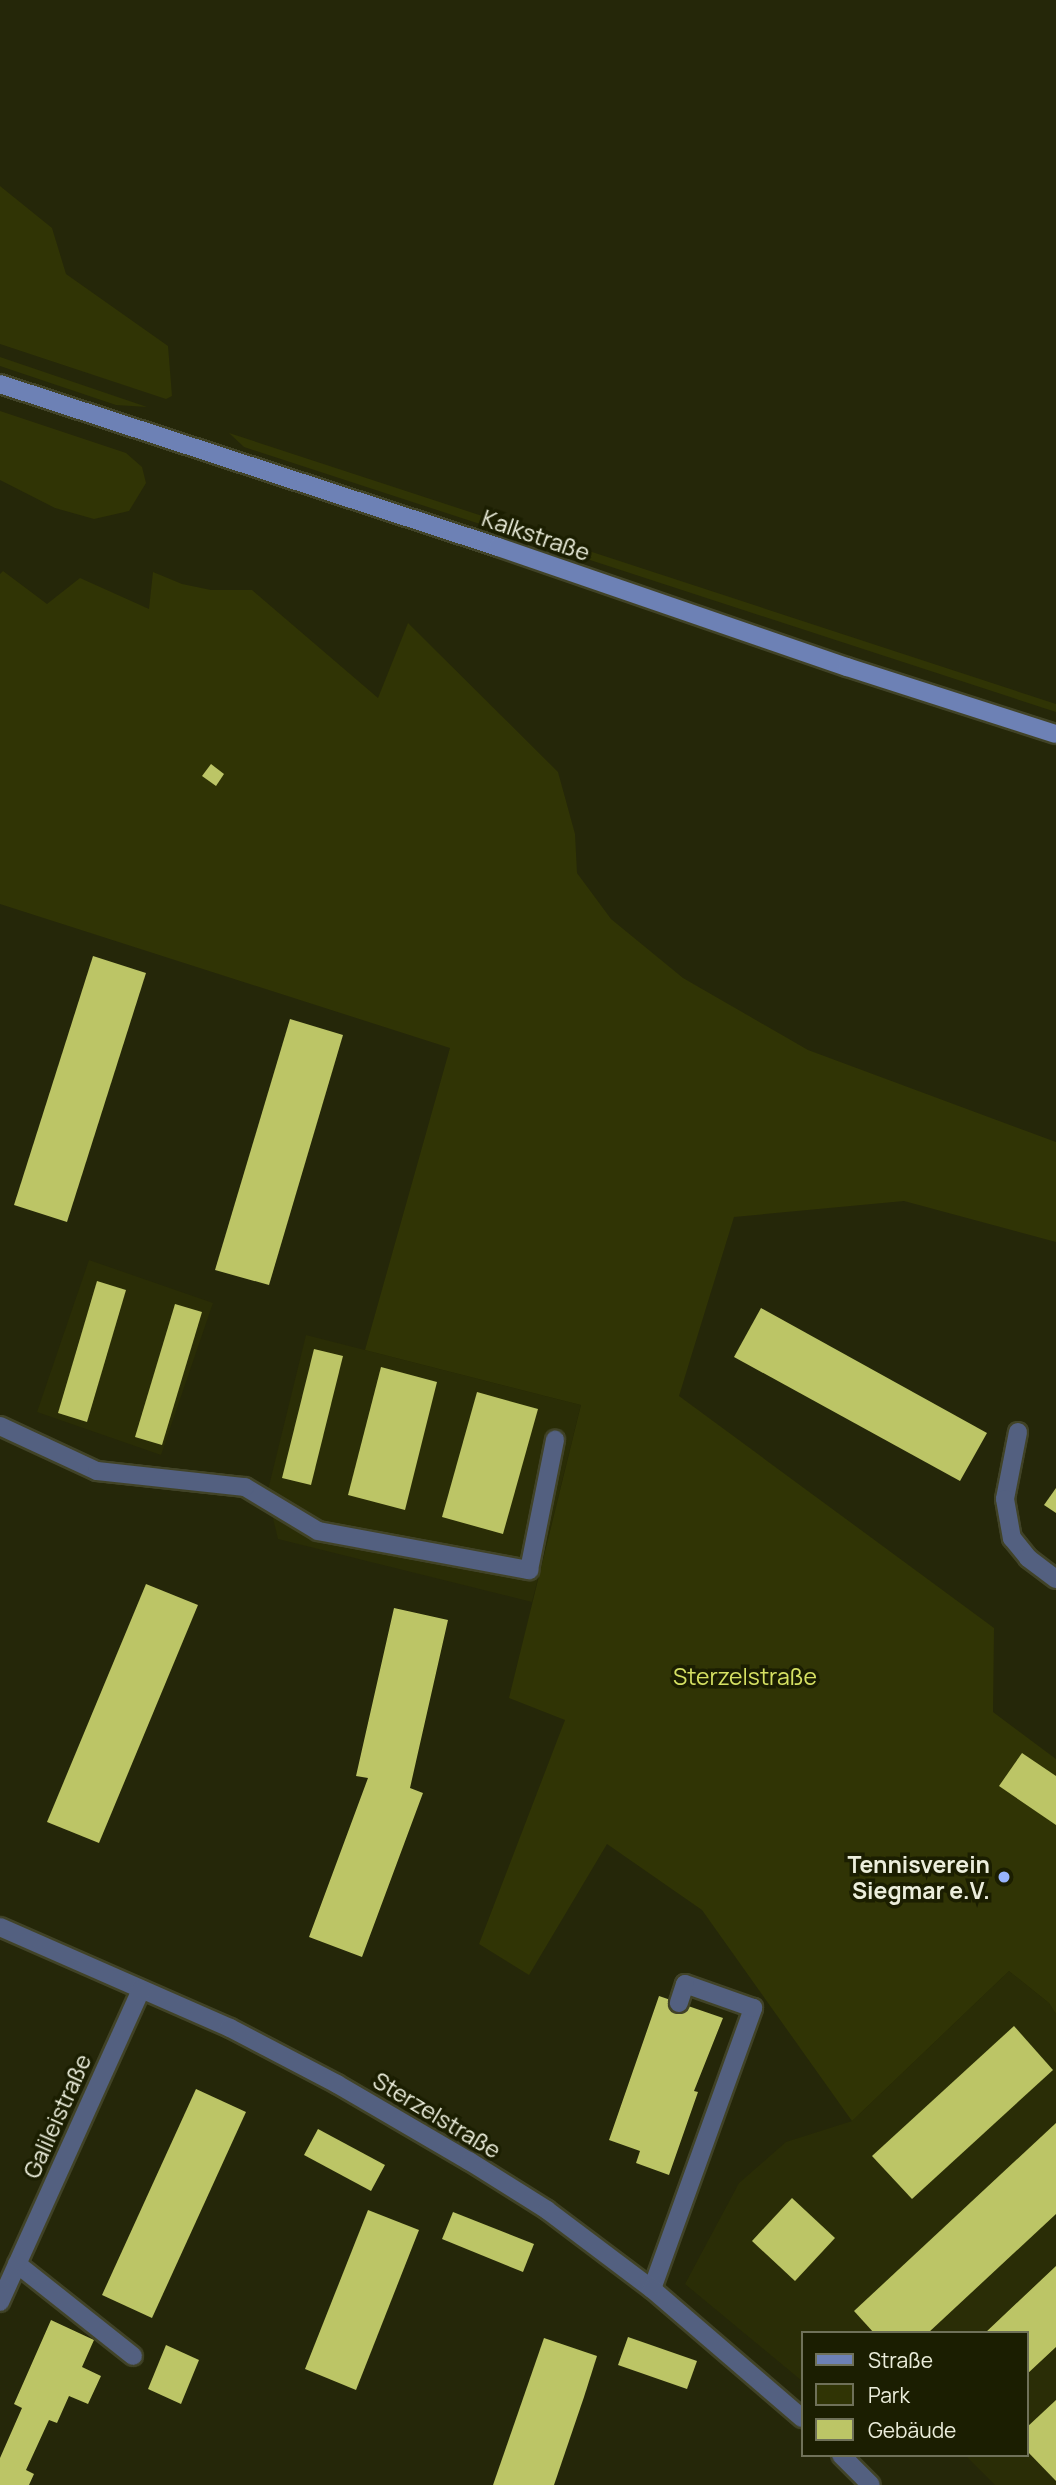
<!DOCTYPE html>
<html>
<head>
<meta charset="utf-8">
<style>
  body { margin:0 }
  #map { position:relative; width:1056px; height:2485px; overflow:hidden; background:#252709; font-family:Manrope,sans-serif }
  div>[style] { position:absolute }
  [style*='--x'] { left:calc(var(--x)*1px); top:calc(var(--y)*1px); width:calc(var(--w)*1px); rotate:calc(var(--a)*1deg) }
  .built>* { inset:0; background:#2a2d06 }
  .green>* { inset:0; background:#303405 }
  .building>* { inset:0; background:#bcc566 }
  .roads { filter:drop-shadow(2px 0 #414327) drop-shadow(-2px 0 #414327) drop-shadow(0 2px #414327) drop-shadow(0 -2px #414327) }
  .lane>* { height:18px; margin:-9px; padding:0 9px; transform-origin:9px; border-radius:9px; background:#536080 }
  .street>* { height:18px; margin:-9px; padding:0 9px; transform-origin:9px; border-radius:9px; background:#536080 }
  .secondary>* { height:18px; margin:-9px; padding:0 9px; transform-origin:9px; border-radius:9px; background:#6d81b5 }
  .dots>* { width:19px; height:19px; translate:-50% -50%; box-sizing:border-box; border:4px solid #1b1e01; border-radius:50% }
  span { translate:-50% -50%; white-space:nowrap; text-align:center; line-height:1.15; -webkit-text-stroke:7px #1b1e01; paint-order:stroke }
  .street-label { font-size:23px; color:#eceedc }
  .park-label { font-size:23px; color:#d6e163 }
  .poi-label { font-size:23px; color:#eceedc; font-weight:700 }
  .right { translate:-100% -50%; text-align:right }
  .legend { position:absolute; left:801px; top:2331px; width:228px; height:126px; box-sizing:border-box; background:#1b1e01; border:2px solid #6f7159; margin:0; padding:9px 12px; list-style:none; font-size:21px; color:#eceedc }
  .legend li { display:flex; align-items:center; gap:14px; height:35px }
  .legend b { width:35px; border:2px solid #6f7159 }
</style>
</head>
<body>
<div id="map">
  <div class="built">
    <i style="clip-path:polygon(89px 1260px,213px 1303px,161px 1455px,37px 1412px)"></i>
    <i style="clip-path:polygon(306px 1335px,581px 1405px,532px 1602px,278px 1539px,267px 1494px)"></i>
    <i style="clip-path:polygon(1009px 1971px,1049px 2003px,1056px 2014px,1056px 2485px,995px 2485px,965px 2455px,1026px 2455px,1026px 2333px,802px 2333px,802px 2381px,685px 2284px,739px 2183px,786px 2142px,852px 2121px)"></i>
  </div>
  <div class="green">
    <i style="clip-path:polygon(0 186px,52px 228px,66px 274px,168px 346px,172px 396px,166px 399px,0 344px)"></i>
    <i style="clip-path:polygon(0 357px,147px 407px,116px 405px,0 366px)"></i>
    <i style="clip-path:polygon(0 411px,126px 453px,142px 467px,146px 483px,129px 511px,94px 519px,55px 508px,0 480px)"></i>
    <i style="clip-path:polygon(229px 433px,1056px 704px,1056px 712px,244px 447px)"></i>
    <i style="clip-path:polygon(3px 571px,47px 604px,80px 578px,149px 609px,153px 572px,182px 584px,211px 590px,252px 590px,378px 698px,408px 623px,558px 772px,575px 834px,577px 873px,611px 919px,683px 978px,808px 1050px,1056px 1142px,1056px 1242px,904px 1201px,734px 1217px,679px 1396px,994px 1628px,993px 1712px,1056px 1759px,1056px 2014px,1049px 2003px,1009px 1971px,852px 2121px,702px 1910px,607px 1844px,529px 1975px,479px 1944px,565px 1720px,509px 1698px,581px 1405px,365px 1350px,450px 1048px,0 904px,0 574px)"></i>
  </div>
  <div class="building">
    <i style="clip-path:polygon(211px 764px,224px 774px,216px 786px,202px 776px)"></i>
    <i style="clip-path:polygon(93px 956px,146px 973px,67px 1222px,14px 1205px)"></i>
    <i style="clip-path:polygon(290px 1019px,343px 1035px,269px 1285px,215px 1270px)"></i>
    <i style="clip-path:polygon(97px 1281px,126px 1290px,87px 1422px,58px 1413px)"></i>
    <i style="clip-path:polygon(175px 1304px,202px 1312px,162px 1445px,135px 1437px)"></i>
    <i style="clip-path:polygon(761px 1308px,987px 1433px,960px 1481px,734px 1357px)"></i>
    <i style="clip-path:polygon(314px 1349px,343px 1356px,311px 1485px,282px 1478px)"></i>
    <i style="clip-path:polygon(381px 1367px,437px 1382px,405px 1510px,348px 1495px)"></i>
    <i style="clip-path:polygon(477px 1392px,538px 1409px,503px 1534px,442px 1517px)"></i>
    <i style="clip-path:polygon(1056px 1488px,1056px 1513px,1044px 1505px)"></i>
    <i style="clip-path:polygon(146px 1584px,198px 1605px,99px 1843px,47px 1822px)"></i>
    <i style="clip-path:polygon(394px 1608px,448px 1620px,410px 1788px,423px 1793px,362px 1957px,309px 1937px,368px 1778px,356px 1776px)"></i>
    <i style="clip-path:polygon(1022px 1753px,1056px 1776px,1056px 1825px,999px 1786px)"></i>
    <i style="clip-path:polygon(659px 1996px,723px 2018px,694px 2091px,698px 2092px,669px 2175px,636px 2163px,640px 2151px,609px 2140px)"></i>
    <i style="clip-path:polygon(1014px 2026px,1053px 2070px,912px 2199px,872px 2156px)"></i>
    <i style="clip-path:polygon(196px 2089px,246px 2112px,152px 2318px,102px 2295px)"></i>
    <i style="clip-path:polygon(1056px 2123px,1056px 2214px,928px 2333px,874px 2333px,854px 2311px)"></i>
    <i style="clip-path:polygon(318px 2129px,385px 2165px,371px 2191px,304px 2155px)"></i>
    <i style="clip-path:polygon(792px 2198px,835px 2238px,795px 2281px,752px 2241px)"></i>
    <i style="clip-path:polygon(368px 2210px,419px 2230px,356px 2390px,305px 2369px)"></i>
    <i style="clip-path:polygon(453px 2212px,534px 2244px,523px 2272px,442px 2239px)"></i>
    <i style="clip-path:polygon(1056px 2266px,1056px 2347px,1026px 2375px,1026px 2333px,985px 2333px)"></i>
    <i style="clip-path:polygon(51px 2320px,94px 2340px,82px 2367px,101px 2376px,88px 2404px,69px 2396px,57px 2423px,49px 2420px,26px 2470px,34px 2474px,29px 2485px,0 2485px,0 2458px,22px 2408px,14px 2404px)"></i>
    <i style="clip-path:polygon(628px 2337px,697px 2361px,687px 2389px,618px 2365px)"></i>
    <i style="clip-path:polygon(544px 2338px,597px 2356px,584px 2397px,554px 2485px,493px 2485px)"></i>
    <i style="clip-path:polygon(166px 2345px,199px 2360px,181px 2404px,148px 2389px)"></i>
    <i style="clip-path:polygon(1056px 2400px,1056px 2481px,1026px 2450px,1026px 2428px)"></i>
  </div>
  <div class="roads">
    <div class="lane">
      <i style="--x:245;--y:1487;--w:85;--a:31.1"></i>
      <i style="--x:318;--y:1531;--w:215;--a:10.5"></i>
      <i style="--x:529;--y:1570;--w:133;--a:-78.7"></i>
      <i style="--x:17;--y:2264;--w:148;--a:38.4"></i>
      <i style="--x:652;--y:2289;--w:299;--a:-70.2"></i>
      <i style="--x:753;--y:2008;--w:72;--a:-160.6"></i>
      <i style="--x:685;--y:1984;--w:20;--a:108"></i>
    </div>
    <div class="street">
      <i style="--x:0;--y:1426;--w:107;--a:24.9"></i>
      <i style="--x:97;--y:1471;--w:149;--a:6.2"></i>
      <i style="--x:1018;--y:1432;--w:68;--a:101"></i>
      <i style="--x:1005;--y:1499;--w:40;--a:80"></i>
      <i style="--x:1012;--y:1538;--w:26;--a:51"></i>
      <i style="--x:1028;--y:1558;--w:35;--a:37"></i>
      <i style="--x:0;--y:1927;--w:251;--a:23.7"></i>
      <i style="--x:230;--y:2028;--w:121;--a:27.6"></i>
      <i style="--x:337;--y:2084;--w:153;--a:30.3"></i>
      <i style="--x:469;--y:2161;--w:92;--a:32.1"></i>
      <i style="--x:547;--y:2210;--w:131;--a:37"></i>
      <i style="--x:652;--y:2289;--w:198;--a:40.7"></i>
      <i style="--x:0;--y:2302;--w:343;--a:-65.7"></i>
      <i style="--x:841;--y:2455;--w:42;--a:45"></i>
    </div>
    <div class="secondary">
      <i style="--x:0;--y:384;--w:524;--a:18.12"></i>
      <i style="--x:498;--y:547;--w:369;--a:19"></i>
      <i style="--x:847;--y:667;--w:219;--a:17.8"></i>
    </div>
  </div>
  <div class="dots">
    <i style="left:1004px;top:1877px;background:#98b5fd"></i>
  </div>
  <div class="street-label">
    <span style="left:536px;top:535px;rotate:19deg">Kalkstraße</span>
    <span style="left:437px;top:2115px;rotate:31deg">Sterzelstraße</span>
    <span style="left:57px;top:2116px;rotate:-66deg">Galileistraße</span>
  </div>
  <div class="park-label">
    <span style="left:745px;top:1676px">Sterzelstraße</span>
  </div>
  <div class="poi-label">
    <span class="right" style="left:990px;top:1877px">Tennisverein<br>Siegmar e.V.</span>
  </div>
  <ul class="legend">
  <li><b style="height:9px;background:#6d81b5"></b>Straße</li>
  <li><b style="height:19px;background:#303405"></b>Park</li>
  <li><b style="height:19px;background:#bcc566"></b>Gebäude</li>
  </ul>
</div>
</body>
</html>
